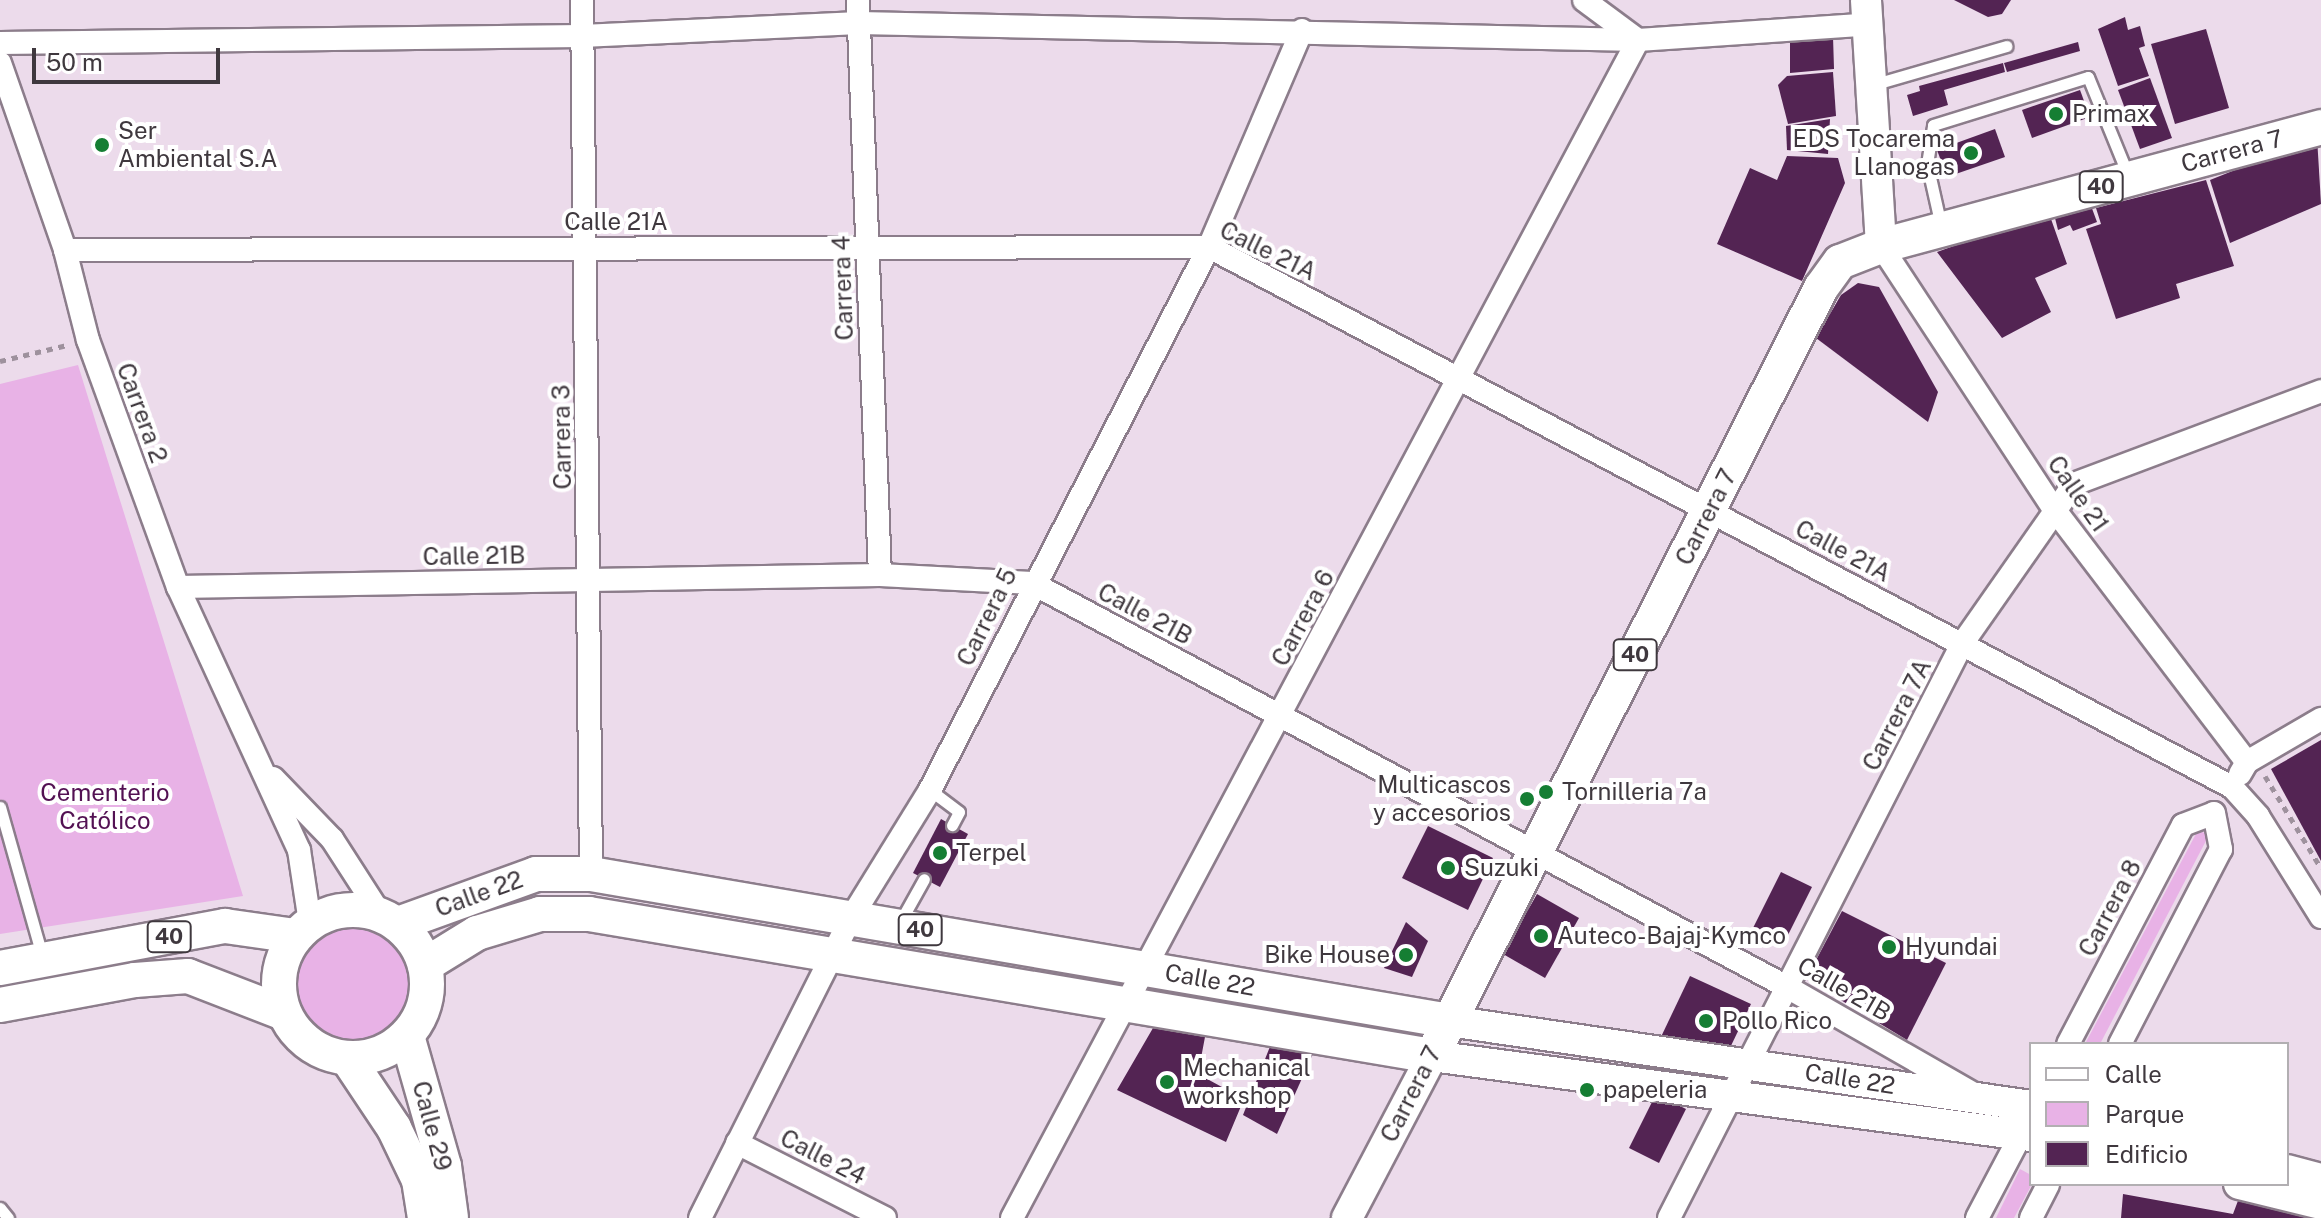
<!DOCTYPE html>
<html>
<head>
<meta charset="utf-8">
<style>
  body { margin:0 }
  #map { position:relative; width:2321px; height:1218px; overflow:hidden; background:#ecdbeb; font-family:"Public Sans",sans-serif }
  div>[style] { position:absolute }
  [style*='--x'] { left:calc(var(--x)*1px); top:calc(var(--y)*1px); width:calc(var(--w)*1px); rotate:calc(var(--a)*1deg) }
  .green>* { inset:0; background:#e8b2e6 }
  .round { border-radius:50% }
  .building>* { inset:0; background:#532453 }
  .path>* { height:5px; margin-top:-2.5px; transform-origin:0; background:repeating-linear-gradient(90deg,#9e919d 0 6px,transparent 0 12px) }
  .roads { filter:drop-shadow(2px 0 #8c7d8b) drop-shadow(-2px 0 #8c7d8b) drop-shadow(0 2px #8c7d8b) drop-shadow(0 -2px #8c7d8b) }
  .lane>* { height:11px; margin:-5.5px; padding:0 5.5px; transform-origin:5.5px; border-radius:5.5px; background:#fff }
  .street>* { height:22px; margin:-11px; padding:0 11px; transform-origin:11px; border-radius:11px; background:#fff }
  .secondary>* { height:30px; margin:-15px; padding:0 15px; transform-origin:15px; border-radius:15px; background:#fff }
  .primary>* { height:34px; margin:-17px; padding:0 17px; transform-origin:17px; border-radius:17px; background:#fff }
  .primary>.ring { margin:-17px; padding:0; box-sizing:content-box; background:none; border:34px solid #fff; border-radius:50% }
  .dots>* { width:22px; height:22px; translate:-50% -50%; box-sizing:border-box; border:4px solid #fff; border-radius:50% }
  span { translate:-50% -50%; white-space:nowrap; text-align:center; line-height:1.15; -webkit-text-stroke:8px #fff; paint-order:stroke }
  .shield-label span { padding:2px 6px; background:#fff; border:2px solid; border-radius:6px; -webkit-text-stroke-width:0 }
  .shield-label { font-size:22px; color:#3f383e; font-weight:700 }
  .poi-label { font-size:24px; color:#3f383e }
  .left { translate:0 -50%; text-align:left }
  .right { translate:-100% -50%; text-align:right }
  .street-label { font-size:24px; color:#3f383e }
  .park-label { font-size:24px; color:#531153 }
  .legend { position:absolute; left:2029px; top:1042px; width:260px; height:144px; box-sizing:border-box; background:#fff; border:2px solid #b2afb2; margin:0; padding:10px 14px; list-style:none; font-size:24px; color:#3f383e }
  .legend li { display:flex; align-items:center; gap:16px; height:40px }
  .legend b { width:40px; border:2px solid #b2afb2 }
  .scale { position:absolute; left:32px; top:48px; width:188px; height:36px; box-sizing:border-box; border:4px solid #3f383e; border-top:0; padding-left:10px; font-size:24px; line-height:28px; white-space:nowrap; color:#3f383e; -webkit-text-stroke:6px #fff; paint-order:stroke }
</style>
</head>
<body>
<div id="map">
  <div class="green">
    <i style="clip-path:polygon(78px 365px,243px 896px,0 934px,0 384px)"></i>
    <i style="clip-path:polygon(2198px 830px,2209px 835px,2100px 1044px,2085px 1044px)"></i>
    <i class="round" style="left:293px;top:924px;width:120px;height:120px"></i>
    <i style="clip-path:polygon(2020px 1169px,2031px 1175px,2032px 1184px,2014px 1218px,1996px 1218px)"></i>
  </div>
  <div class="building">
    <i style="clip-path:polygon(1954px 0,2011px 0,2002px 14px,1988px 17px)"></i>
    <i style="clip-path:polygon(2125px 17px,2128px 30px,2140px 26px,2145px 46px,2139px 48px,2149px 76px,2118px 86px,2098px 29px)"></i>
    <i style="clip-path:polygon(2206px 29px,2229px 108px,2175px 124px,2151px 44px)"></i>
    <i style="clip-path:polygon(1833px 37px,1834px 69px,1790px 73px,1790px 41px)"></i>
    <i style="clip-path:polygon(2078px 42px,2080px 51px,2007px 72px,2004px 63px)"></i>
    <i style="clip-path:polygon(2003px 63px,2005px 72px,1944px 90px,1948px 105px,1913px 116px,1907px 95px,1920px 91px,1919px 86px)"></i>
    <i style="clip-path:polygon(1833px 72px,1836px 116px,1788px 124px,1778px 85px,1787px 76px)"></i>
    <i style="clip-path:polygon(2150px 78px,2172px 138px,2140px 149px,2118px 90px)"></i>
    <i style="clip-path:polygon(2080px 90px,2090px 117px,2032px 138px,2022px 110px)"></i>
    <i style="clip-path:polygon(1830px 119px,1828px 154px,1787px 150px,1786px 126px)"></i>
    <i style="clip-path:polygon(1995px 129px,2005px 157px,1947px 177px,1937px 150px)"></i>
    <i style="clip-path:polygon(2317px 137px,2321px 204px,2230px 243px,2210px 180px)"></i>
    <i style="clip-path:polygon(1787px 156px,1838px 158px,1845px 183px,1802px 281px,1717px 244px,1750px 168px,1777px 180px)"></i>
    <i style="clip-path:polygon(2206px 180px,2234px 266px,2176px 284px,2180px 298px,2116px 319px,2086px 229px,2101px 224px,2096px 208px)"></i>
    <i style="clip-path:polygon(2090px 203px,2097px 222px,2073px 231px,2070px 225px,2058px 230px,2054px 214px)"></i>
    <i style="clip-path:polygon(2051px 219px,2067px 264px,2035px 278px,2051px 312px,2002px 338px,1937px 252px,2015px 224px)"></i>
    <i style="clip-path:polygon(1858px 283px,1879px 287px,1938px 392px,1928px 422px,1816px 338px,1841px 295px)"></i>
    <i style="clip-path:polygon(2321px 740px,2321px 861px,2271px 769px)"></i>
    <i style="clip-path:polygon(941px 819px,968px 834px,940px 887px,913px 873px)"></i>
    <i style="clip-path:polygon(1428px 826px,1493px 858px,1468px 910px,1402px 878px)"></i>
    <i style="clip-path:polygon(1781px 872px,1812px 887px,1782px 947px,1751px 932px)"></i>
    <i style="clip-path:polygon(1537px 894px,1579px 918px,1545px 978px,1503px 954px)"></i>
    <i style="clip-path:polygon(1842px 911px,1946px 963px,1907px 1040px,1806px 979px)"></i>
    <i style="clip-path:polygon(1406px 922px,1428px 941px,1412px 977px,1384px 968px)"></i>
    <i style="clip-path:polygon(1690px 976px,1751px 1004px,1729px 1050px,1660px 1039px)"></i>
    <i style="clip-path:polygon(1153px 1028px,1205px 1037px,1198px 1074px,1244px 1099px,1226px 1142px,1117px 1090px)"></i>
    <i style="clip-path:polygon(1275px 1034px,1317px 1045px,1277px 1134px,1243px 1115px)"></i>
    <i style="clip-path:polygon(1656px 1094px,1686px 1109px,1659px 1163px,1629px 1148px)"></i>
    <i style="clip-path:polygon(2123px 1194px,2233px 1214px,2239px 1198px,2320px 1218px,2121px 1218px)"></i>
  </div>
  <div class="path">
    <i style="--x:0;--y:361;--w:69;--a:-13.4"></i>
    <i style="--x:2265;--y:776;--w:108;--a:58.7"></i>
  </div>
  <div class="roads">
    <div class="lane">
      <i style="--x:1872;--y:85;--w:140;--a:-16.2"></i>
      <i style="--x:1941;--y:226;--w:64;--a:-102.7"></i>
      <i style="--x:1927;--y:164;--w:39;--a:-81"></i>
      <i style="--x:1933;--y:125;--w:162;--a:-17.2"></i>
      <i style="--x:2088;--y:77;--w:106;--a:67.8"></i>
      <i style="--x:930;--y:790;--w:36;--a:37"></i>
      <i style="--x:959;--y:812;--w:15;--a:118"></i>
      <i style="--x:0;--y:807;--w:154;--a:74.2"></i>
      <i style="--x:900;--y:922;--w:49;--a:-60.8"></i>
      <i style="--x:0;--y:1208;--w:13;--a:51"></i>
    </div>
    <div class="street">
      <i style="--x:582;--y:0;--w:874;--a:89.41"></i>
      <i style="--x:858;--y:0;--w:575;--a:87.81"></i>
      <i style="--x:0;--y:43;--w:582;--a:-0.69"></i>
      <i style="--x:582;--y:36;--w:277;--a:-2.7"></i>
      <i style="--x:859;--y:23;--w:779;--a:1.25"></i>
      <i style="--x:1638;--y:40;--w:233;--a:-3.9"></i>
      <i style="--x:0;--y:63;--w:198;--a:70.8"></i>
      <i style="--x:65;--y:250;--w:93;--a:75.7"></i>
      <i style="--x:88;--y:340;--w:263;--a:70"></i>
      <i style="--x:178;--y:587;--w:289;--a:65.3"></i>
      <i style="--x:299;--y:850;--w:74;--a:81.4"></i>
      <i style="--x:1881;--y:246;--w:315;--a:56.7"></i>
      <i style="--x:2054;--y:509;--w:318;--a:52.7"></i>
      <i style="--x:65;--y:250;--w:1144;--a:-0.15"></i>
      <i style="--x:1209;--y:247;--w:1157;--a:27.83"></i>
      <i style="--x:2232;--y:787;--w:39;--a:48"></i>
      <i style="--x:2258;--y:816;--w:119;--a:58"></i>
      <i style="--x:178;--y:587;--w:702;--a:-0.98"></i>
      <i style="--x:880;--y:575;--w:152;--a:3"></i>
      <i style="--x:1032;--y:583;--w:856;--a:28.15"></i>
      <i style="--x:1787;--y:987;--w:213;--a:29.8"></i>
      <i style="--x:2240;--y:774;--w:14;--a:-60"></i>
      <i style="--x:2247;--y:762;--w:86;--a:-30.2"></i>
      <i style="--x:273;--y:778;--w:85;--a:46"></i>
      <i style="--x:332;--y:839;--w:90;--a:57.2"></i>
      <i style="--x:2068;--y:1044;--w:247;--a:-62.3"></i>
      <i style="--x:2183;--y:825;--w:33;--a:-21"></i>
      <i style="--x:2214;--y:813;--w:37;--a:79"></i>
      <i style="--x:2221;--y:849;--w:220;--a:117.4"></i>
      <i style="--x:737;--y:1143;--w:166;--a:26.9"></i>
      <i style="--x:700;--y:1218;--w:336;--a:-63.3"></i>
      <i style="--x:851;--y:918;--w:150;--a:-58.3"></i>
      <i style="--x:930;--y:790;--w:610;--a:-62.81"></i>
      <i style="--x:1209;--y:247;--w:236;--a:-66.8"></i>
      <i style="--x:1012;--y:1218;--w:1334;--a:-62.01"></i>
      <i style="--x:1638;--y:40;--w:67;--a:-143.5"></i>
      <i style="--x:1669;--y:1218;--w:644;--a:-62.96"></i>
      <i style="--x:1962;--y:644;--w:195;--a:-55"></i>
      <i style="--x:2074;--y:484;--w:264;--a:-20.6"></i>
      <i style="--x:1977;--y:1218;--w:107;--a:-62.2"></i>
      <i style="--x:2031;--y:1218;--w:38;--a:-63"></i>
    </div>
    <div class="secondary">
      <i style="--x:1866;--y:0;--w:246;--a:86.5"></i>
      <i style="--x:1449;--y:1021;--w:588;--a:8.31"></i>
      <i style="--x:2287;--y:1170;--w:35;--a:15"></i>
      <i style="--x:2239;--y:1184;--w:84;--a:13.7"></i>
      <i style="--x:1347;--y:1218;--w:183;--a:-62.3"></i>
      <i style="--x:1432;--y:1056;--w:604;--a:7.61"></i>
    </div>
    <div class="primary">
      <i class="ring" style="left:279px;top:910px;width:114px;height:114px"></i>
      <i style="--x:398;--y:924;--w:147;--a:-19.9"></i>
      <i style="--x:536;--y:874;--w:55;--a:0"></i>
      <i style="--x:591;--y:874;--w:871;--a:9.72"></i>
      <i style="--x:425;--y:965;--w:61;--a:-31.6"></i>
      <i style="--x:477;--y:933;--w:66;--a:-16.8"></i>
      <i style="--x:540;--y:914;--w:49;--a:0"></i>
      <i style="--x:589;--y:914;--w:855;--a:9.56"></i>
      <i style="--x:1432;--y:1056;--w:861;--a:-63.14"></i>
      <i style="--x:1821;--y:288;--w:32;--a:-54"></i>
      <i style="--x:1840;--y:262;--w:44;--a:-21.3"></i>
      <i style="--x:1881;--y:246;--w:456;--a:-15.1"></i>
      <i style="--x:0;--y:968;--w:229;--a:-10.6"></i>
      <i style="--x:225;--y:926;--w:71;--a:8.1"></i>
      <i style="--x:0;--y:1005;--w:137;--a:-10.5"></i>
      <i style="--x:135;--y:980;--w:53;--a:-4.3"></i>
      <i style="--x:188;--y:976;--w:103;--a:21.1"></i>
      <i style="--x:407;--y:1036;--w:135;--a:74.1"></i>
      <i style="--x:444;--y:1166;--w:52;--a:82.3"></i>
      <i style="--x:348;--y:1059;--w:83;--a:56.3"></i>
      <i style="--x:394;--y:1128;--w:58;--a:64.3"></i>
      <i style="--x:419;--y:1180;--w:38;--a:81"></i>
    </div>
  </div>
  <div class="dots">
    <i style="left:2056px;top:114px;background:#157e33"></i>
    <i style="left:102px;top:145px;background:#157e33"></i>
    <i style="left:1971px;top:153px;background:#157e33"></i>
    <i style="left:1546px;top:792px;background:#157e33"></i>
    <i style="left:1527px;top:799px;background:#157e33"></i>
    <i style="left:940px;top:853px;background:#157e33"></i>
    <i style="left:1448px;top:868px;background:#157e33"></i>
    <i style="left:1541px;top:936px;background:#157e33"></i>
    <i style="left:1889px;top:947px;background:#157e33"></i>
    <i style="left:1406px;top:955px;background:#157e33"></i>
    <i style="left:1706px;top:1021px;background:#157e33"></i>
    <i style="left:1167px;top:1082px;background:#157e33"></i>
    <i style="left:1587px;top:1090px;background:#157e33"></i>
  </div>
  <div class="shield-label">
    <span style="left:2101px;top:187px">40</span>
    <span style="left:1635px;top:655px">40</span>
    <span style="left:920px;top:930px">40</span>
    <span style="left:169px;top:937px">40</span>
  </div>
  <div class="poi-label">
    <span class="left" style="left:2072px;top:114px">Primax</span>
    <span class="left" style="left:118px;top:145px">Ser<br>Ambiental S.A</span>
    <span class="right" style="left:1955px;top:153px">EDS Tocarema<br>Llanogas</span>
    <span class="right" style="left:1511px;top:799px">Multicascos<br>y accesorios</span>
    <span class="left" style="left:1562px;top:792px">Tornilleria 7a</span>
    <span class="left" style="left:956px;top:853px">Terpel</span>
    <span class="left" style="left:1464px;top:868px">Suzuki</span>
    <span class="left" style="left:1557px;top:936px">Auteco-Bajaj-Kymco</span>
    <span class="left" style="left:1905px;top:947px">Hyundai</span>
    <span class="right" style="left:1390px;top:955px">Bike House</span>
    <span class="left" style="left:1722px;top:1021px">Pollo Rico</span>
    <span class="left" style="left:1183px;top:1082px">Mechanical<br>workshop</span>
    <span class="left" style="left:1603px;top:1090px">papeleria</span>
  </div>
  <div class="street-label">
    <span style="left:2232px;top:151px;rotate:-15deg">Carrera 7</span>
    <span style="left:616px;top:222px">Calle 21A</span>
    <span style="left:1268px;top:251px;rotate:26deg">Calle 21A</span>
    <span style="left:843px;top:288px;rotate:-92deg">Carrera 4</span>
    <span style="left:142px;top:413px;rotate:70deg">Carrera 2</span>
    <span style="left:562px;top:437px;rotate:-91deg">Carrera 3</span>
    <span style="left:2078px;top:494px;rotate:55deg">Calle 21</span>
    <span style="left:1706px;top:517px;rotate:-63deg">Carrera 7</span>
    <span style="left:1843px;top:551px;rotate:28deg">Calle 21A</span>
    <span style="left:474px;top:556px;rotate:-1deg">Calle 21B</span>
    <span style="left:1145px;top:614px;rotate:28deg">Calle 21B</span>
    <span style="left:987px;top:617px;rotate:-64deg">Carrera 5</span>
    <span style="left:1303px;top:618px;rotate:-62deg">Carrera 6</span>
    <span style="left:1897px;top:715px;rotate:-63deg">Carrera 7A</span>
    <span style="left:479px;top:894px;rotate:-20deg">Calle 22</span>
    <span style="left:2110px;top:908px;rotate:-62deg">Carrera 8</span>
    <span style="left:1210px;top:980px;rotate:10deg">Calle 22</span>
    <span style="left:1844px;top:989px;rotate:30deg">Calle 21B</span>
    <span style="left:1850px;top:1079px;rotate:9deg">Calle 22</span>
    <span style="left:1411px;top:1094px;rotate:-63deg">Carrera 7</span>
    <span style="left:432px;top:1126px;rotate:75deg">Calle 29</span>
    <span style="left:823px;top:1157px;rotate:27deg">Calle 24</span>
  </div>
  <div class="park-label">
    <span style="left:105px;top:807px">Cementerio<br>Católico</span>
  </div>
  <ul class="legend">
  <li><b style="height:10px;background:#fff"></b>Calle</li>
  <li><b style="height:22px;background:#e8b2e6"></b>Parque</li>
  <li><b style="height:22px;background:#532453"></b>Edificio</li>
  </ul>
  <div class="scale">50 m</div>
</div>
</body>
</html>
